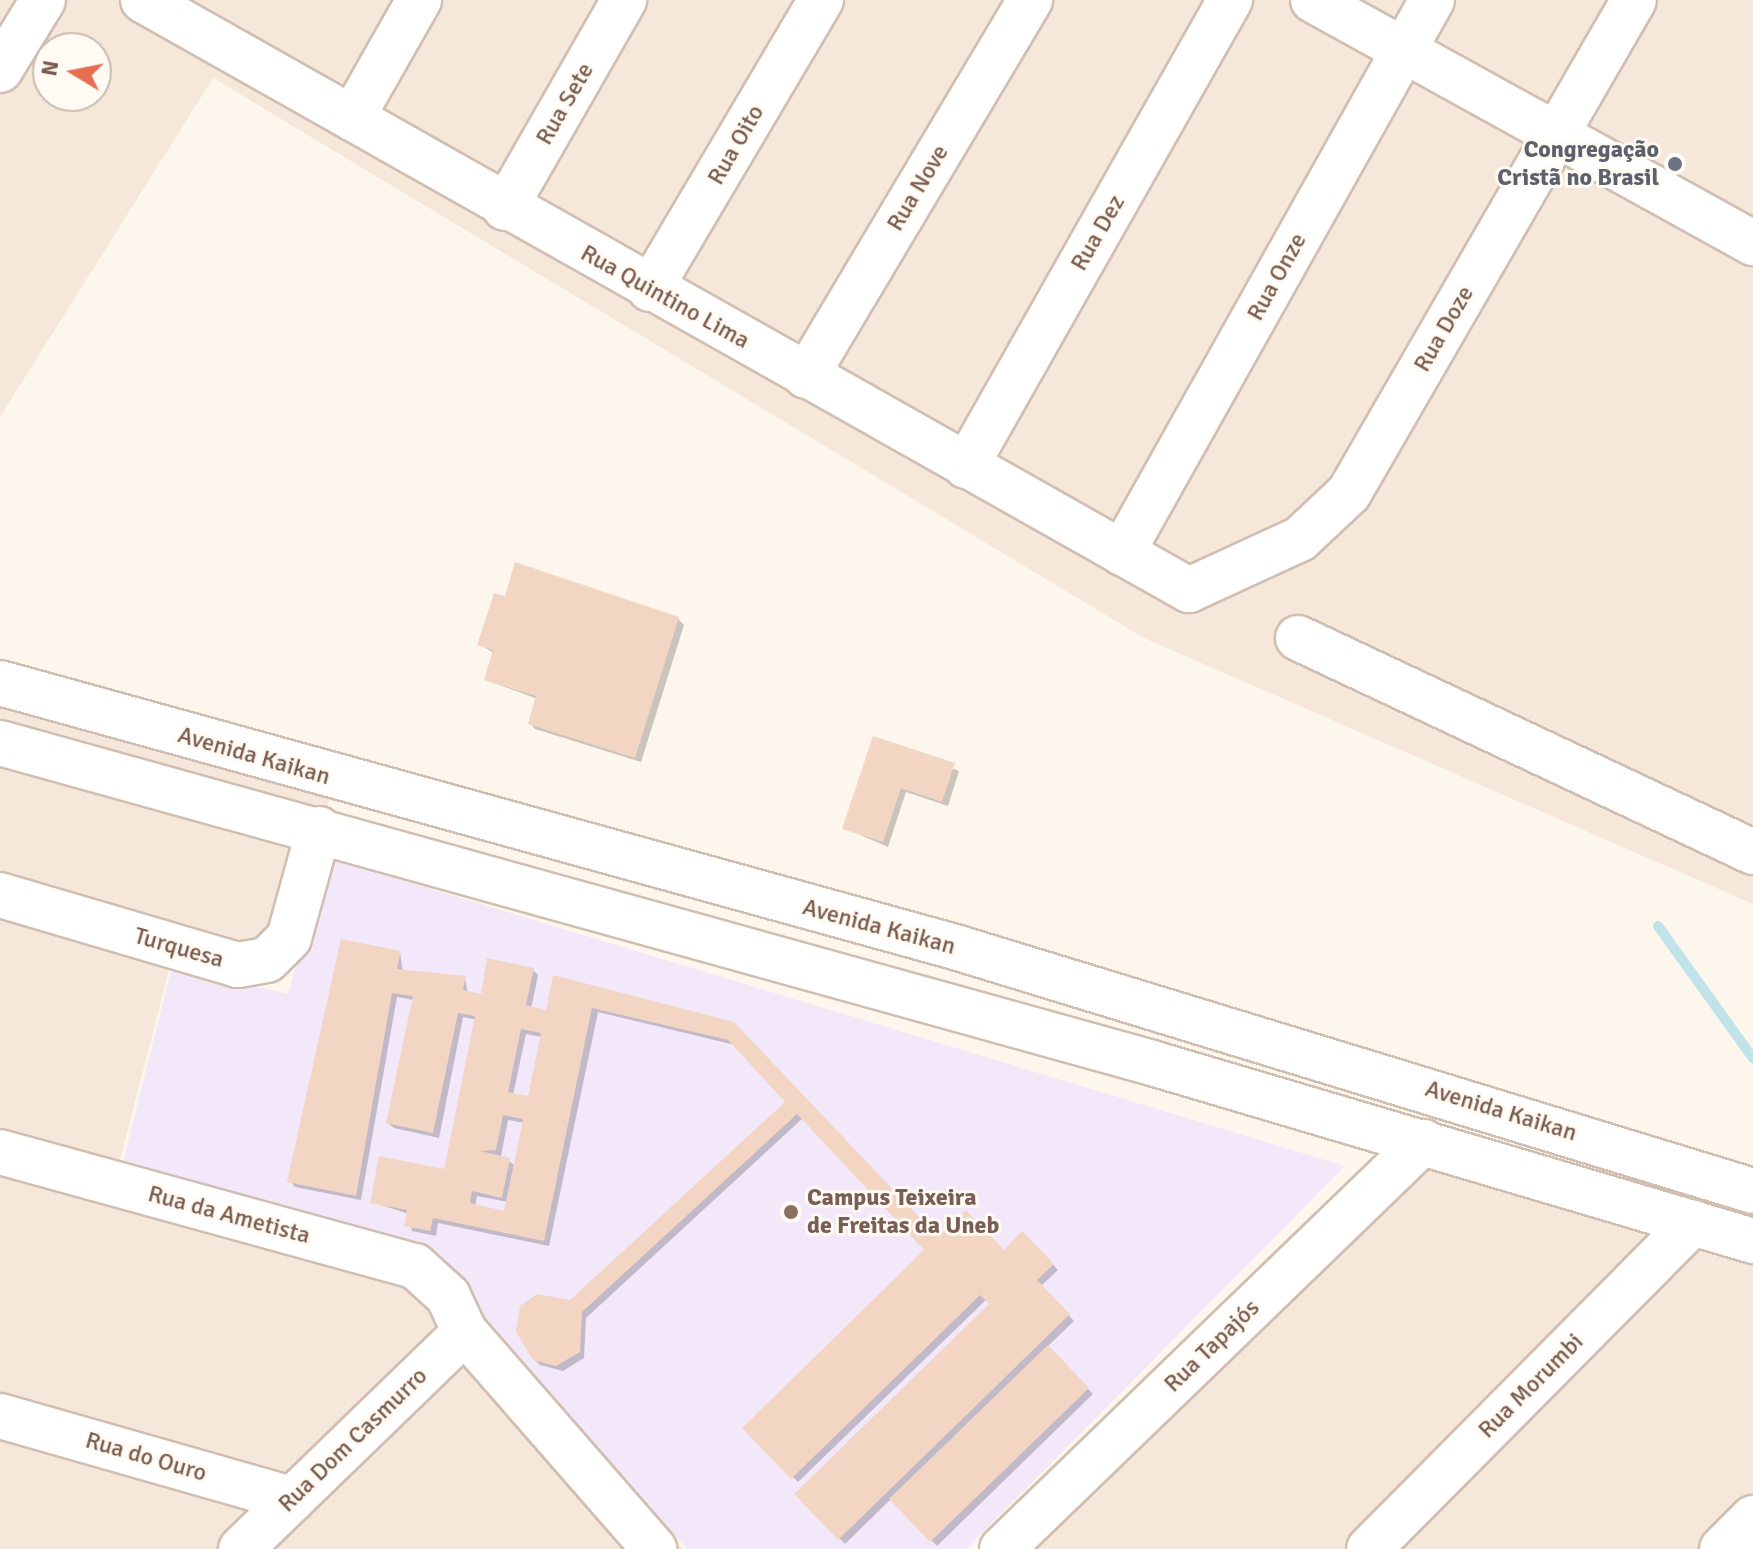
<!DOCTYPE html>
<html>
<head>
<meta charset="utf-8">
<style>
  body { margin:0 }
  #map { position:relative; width:1753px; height:1549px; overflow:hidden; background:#fdf6ec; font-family:Signika,sans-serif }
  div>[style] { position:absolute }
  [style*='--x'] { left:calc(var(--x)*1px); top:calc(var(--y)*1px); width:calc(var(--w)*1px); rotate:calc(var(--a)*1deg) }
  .residential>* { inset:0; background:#f5e8da }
  .education>* { inset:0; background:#f3e8fa }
  .shadow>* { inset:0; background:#0003 }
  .stream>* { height:10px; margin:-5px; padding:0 5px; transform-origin:5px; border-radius:5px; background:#bfe3e8 }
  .building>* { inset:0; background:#f3d5c3 }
  .roads { filter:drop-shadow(2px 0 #d1beb0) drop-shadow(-2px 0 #d1beb0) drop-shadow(0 2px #d1beb0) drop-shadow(0 -2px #d1beb0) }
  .minor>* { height:44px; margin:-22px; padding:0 22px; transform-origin:22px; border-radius:22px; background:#fff }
  .dots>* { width:22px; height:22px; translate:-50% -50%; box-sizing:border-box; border:4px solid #fffaf3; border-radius:50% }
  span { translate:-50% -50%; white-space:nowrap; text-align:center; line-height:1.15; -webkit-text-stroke:6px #fffaf3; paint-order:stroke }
  .street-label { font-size:24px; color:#7a5c4d }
  .worship-label { font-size:24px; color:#5b616d; font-weight:700 }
  .right { translate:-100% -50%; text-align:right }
  .education-label { font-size:24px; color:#785e54; font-weight:700 }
  .left { translate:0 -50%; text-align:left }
  .north { position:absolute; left:32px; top:32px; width:80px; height:80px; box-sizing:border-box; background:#fffaf3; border:2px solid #cabbb1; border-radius:50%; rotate:280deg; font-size:22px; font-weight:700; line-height:32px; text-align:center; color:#7a5c4d }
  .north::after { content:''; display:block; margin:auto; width:28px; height:36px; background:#e76f51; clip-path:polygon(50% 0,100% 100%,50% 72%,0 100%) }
</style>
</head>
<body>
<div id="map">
  <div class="residential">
    <i style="clip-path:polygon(evenodd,0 0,1753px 0,1753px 904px,1144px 638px,213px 78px,0 417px,0 0,48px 48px,96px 48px,96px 96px,48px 96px,48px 48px)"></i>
    <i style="clip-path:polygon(0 704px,332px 791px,278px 975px,174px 951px,115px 1179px,439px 1272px,477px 1329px,683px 1549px,0 1549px)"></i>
    <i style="clip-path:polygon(1446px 1133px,1753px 1221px,1753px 1549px,1033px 1549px)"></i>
  </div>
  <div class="education">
    <i style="clip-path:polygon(326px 857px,1345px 1166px,966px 1549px,688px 1549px,553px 1410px,443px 1258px,122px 1166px,172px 966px,288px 994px)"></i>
  </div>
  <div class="shadow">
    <i style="clip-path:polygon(678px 619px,684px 625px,641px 762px,535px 729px,530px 723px,538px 699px,486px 680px,494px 653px,480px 645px)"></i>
    <i style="clip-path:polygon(874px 738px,959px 771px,948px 806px,906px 792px,888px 847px,844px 828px)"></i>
    <i style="clip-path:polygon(evenodd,400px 953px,403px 972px,465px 978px,468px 994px,483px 997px,533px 970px,538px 975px,531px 1009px,547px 1012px,555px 977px,733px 1024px,938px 1240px,1004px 1252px,1028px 1239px,1058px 1270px,1041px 1286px,1074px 1321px,1047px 1347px,1093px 1394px,937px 1546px,891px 1499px,845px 1544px,796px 1494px,992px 1304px,987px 1299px,798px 1482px,744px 1428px,927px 1250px,803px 1118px,586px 1318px,584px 1358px,563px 1371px,540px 1365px,534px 1359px,571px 1302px,788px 1102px,735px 1045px,598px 1012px,549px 1246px,438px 1223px,436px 1236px,412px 1231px,409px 1214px,372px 1202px,446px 1172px,477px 1020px,463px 1017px,439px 1138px,394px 1128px,388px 1123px,414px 1000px,397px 997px,361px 1200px,295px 1187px,290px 1181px,400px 953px,526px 1034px,542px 1037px,529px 1099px,513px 1095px,526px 1034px,400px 953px,508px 1120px,525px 1123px,516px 1166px,501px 1156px,508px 1120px,400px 953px,477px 1196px,508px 1202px,506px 1213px,475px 1207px,477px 1196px)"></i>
  </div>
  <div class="stream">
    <i style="--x:1658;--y:926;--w:163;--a:54.3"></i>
  </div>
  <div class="building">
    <i style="clip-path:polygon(515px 562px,679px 617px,635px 758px,528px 724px,536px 696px,484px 680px,493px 650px,477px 645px,494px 593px,505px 596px)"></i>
    <i style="clip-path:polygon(873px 736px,955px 763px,942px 802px,901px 788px,883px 842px,842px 829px)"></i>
    <i style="clip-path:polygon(evenodd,341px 939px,401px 951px,397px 969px,466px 976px,463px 990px,481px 994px,487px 958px,534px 968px,526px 1005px,546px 1010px,553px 975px,734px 1022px,938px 1237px,966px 1210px,1004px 1250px,1022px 1231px,1054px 1264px,1037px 1280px,1070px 1314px,838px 1540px,794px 1494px,989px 1304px,980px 1295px,791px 1479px,742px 1428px,924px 1250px,797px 1114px,582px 1312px,580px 1352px,556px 1366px,533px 1360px,516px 1332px,520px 1306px,537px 1294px,570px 1300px,785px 1102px,728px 1040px,592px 1008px,544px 1241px,433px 1218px,430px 1231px,404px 1226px,407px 1210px,370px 1203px,379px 1156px,444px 1169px,475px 1016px,458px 1013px,433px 1133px,386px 1123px,413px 996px,392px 993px,356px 1196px,287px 1182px,341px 939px,521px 1029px,541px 1033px,528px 1096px,508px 1092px,521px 1029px,341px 939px,503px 1115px,523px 1119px,504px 1211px,470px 1203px,472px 1191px,502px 1198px,510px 1158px,480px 1151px,496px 1150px,503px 1115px)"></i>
    <i style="clip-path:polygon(1048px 1345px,1089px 1388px,930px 1542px,889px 1499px)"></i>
  </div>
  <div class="roads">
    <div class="minor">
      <i style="--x:143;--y:0;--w:1201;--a:29.43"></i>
      <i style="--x:1189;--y:590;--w:122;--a:-24.7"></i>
      <i style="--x:1300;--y:539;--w:67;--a:-43.2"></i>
      <i style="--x:1349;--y:493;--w:569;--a:-59.97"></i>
      <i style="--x:1313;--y:0;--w:503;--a:28.91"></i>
      <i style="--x:0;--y:70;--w:82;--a:-58.4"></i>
      <i style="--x:352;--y:118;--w:136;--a:-60.4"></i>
      <i style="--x:505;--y:208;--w:240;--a:-60.2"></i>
      <i style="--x:650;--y:289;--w:336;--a:-59.4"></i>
      <i style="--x:806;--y:376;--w:438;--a:-59.2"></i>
      <i style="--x:966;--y:466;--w:536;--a:-60.47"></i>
      <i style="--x:1122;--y:553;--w:634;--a:-60.73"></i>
      <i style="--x:1298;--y:638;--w:503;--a:25.19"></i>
      <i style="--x:0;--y:683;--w:991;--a:15.45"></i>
      <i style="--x:955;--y:947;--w:834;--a:17"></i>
      <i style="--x:0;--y:743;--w:1196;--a:15.52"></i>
      <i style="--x:1152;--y:1063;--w:627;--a:16.5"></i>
      <i style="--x:0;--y:895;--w:248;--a:16.4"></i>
      <i style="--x:238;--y:965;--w:29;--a:-10"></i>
      <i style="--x:267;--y:960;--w:31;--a:-45"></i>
      <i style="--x:289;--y:938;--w:113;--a:-74.6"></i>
      <i style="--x:0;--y:1152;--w:430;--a:15.4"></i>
      <i style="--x:415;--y:1266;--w:45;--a:42.3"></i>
      <i style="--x:448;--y:1296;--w:40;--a:65"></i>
      <i style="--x:465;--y:1332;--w:288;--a:48.9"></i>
      <i style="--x:0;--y:1416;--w:304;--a:15.9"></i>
      <i style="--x:241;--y:1549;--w:312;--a:-44.1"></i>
      <i style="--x:1002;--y:1549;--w:586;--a:-44.03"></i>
      <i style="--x:1369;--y:1549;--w:460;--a:-45.2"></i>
      <i style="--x:1722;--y:1549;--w:44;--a:-45"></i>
    </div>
  </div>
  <div class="dots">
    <i style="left:1675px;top:164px;background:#6b7280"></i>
    <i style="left:791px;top:1212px;background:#8d6e63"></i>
  </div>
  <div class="street-label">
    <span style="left:565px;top:104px;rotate:-60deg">Rua Sete</span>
    <span style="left:736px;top:145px;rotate:-60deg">Rua Oito</span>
    <span style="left:918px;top:188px;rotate:-59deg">Rua Nove</span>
    <span style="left:1098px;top:233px;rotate:-60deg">Rua Dez</span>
    <span style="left:1277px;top:277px;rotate:-61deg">Rua Onze</span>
    <span style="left:665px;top:297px;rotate:29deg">Rua Quintino Lima</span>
    <span style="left:1444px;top:329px;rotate:-60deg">Rua Doze</span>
    <span style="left:254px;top:756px;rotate:16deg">Avenida Kaikan</span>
    <span style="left:879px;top:927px;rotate:15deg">Avenida Kaikan</span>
    <span style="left:179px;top:948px;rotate:16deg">Turquesa</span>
    <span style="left:1501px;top:1111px;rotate:17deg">Avenida Kaikan</span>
    <span style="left:229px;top:1215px;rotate:15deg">Rua da Ametista</span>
    <span style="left:1212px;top:1346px;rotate:-44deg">Rua Tapajós</span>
    <span style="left:1531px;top:1386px;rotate:-45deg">Rua Morumbi</span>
    <span style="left:353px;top:1440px;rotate:-44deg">Rua Dom Casmurro</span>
    <span style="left:146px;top:1457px;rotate:16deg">Rua do Ouro</span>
  </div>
  <div class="worship-label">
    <span class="right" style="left:1659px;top:164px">Congregação<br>Cristã no Brasil</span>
  </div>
  <div class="education-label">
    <span class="left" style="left:807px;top:1212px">Campus Teixeira<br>de Freitas da Uneb</span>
  </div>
  <div class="north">N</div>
</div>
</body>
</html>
